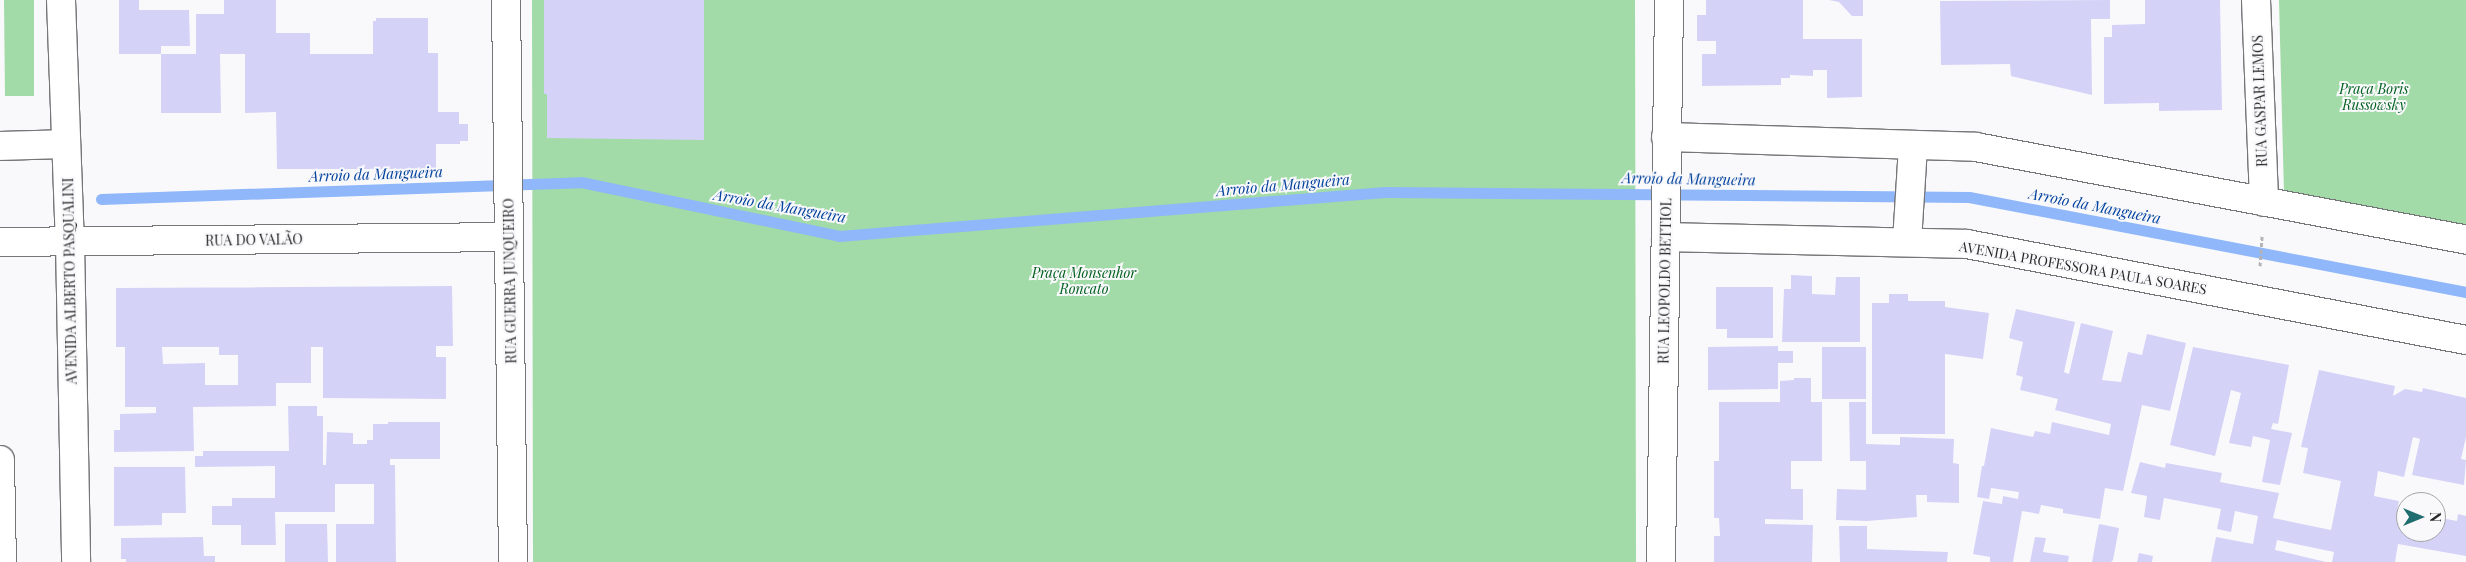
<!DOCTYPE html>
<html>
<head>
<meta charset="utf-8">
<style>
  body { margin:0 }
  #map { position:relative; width:2466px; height:562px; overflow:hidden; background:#f9f9fc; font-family:"Playfair Display",serif }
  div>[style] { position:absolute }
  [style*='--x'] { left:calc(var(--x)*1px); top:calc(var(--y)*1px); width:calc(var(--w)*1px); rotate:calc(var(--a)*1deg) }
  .green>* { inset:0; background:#a2dba7 }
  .stream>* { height:11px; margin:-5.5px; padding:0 5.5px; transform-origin:5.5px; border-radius:5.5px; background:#8fb7f9 }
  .building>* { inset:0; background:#d5d2f7 }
  .path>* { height:3px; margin-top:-1.5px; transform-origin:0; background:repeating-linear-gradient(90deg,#b4b4b7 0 4px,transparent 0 6.5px) }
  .roads { filter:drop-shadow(1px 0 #767578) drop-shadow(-1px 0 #767578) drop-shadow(0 1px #767578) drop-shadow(0 -1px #767578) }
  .minor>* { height:28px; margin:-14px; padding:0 14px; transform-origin:14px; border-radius:14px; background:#fff }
  .tertiary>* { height:28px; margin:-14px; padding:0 14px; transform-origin:14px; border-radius:14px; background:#fff }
  .secondary>* { height:28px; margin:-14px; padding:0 14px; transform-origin:14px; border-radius:14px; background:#fff }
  span { translate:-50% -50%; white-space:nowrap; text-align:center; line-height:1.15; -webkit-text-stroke:4px #f9f9fc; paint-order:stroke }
  .park-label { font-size:14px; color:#02611f; font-style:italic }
  .street-label { font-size:14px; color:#282829 }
  .water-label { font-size:15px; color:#02419c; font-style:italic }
  .north { position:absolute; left:2396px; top:492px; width:50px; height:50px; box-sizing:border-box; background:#f9f9fc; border:1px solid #a5a5a8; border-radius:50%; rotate:90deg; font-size:14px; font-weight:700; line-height:20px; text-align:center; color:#282829 }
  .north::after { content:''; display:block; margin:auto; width:18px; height:22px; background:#206d6f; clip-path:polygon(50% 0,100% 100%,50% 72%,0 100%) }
</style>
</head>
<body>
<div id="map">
  <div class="green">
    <i style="clip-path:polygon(4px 0,34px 0,34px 96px,5px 96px)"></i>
    <i style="clip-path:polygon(532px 0,1635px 0,1636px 562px,533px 562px)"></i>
    <i style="clip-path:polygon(2279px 0,2466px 0,2466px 227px,2284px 194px)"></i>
  </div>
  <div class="stream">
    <i style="--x:101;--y:199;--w:480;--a:-2"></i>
    <i style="--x:581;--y:182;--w:264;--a:11.8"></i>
    <i style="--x:839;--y:236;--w:548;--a:-4.61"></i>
    <i style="--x:1385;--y:192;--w:584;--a:0.49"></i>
    <i style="--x:1969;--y:197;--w:506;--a:10.82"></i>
  </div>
  <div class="building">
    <i style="clip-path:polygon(119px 0,139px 0,139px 10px,189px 10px,190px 46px,161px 46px,161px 54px,119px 54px)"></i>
    <i style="clip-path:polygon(224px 0,276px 0,276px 33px,310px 33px,310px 54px,373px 54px,373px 21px,376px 21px,376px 18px,428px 18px,428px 53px,438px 53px,438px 112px,459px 112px,459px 124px,468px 124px,468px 141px,460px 141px,460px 144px,436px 144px,436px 169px,277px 169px,276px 112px,245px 113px,245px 54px,220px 54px,221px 113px,161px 113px,161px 54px,196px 54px,196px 14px,224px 14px)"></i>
    <i style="clip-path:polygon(544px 0,704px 0,704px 140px,547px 138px,547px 94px,544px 94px)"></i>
    <i style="clip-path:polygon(1706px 0,1803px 0,1803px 39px,1862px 39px,1862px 97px,1827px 98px,1827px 70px,1813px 70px,1813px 76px,1790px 75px,1790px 78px,1781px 78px,1781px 85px,1702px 86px,1702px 54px,1716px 54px,1716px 41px,1697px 41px,1697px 15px,1706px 15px)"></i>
    <i style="clip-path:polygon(1829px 0,1863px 0,1863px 16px,1852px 16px,1839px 2px)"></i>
    <i style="clip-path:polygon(2110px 0,2110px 19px,2091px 19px,2092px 95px,2011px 76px,2010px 64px,1941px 65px,1940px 1px)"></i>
    <i style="clip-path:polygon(2145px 0,2220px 0,2222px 110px,2159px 111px,2159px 103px,2104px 104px,2104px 37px,2112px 37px,2112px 25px,2145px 24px)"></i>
    <i style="clip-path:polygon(1791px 275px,1812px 276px,1812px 294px,1835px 295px,1836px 277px,1860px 277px,1860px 342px,1782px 342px,1784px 289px,1791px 289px)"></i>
    <i style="clip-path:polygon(evenodd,452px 286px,453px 346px,436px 346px,436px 357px,446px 357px,446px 399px,323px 398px,323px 347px,311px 347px,311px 383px,276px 383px,276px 406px,193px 407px,194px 451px,114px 452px,114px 430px,120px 430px,120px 414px,156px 413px,156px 407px,125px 407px,125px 347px,116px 347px,116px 288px,452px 286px,162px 347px,219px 347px,219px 355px,238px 355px,238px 385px,205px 385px,205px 363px,163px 364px,162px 347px)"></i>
    <i style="clip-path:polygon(1716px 287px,1773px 287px,1773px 338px,1727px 338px,1727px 329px,1716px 329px)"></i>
    <i style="clip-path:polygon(1889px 294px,1908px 294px,1908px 301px,1945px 301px,1945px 307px,1989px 313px,1983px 359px,1945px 354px,1945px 434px,1872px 434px,1872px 303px,1889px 303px)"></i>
    <i style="clip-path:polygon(2016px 309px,2075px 322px,2064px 372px,2069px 374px,2081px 323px,2113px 331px,2102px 380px,2121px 382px,2128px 352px,2142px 355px,2147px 334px,2186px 343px,2170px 411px,2142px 405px,2123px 491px,2105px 488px,2100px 519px,2063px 513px,2063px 509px,2041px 505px,2039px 514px,2022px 511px,2013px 562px,1990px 562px,1990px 557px,1973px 554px,1983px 501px,2002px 504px,2003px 496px,2018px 499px,2019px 492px,1991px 488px,1989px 499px,1977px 497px,1982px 466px,1984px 466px,1991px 428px,2033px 437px,2035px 431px,2050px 434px,2052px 422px,2109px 435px,2111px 424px,2055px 410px,2058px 399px,2020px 390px,2023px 377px,2016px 375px,2023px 342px,2009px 338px)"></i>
    <i style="clip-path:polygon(1778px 346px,1778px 351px,1793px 351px,1793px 363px,1778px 363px,1778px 389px,1708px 390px,1708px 347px)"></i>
    <i style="clip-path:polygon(1822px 347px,1866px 347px,1866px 399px,1822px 399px)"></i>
    <i style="clip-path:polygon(2193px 347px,2289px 365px,2278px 424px,2273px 423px,2271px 429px,2292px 433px,2280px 485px,2262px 482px,2270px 440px,2253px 436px,2251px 447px,2229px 443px,2241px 393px,2231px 390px,2215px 456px,2170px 445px)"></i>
    <i style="clip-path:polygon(2319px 370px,2395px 386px,2393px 396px,2405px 389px,2422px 392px,2423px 388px,2466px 398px,2466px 437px,2461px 459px,2466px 460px,2464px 485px,2412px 475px,2420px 439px,2413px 437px,2404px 477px,2378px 471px,2374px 496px,2399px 501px,2397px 511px,2406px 513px,2406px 532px,2436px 532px,2436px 517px,2457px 521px,2458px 514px,2466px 516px,2466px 556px,2398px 544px,2395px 562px,2332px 562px,2334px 552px,2277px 540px,2275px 550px,2326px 562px,2211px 562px,2216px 537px,2253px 544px,2258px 516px,2235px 511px,2231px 532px,2217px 529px,2221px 509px,2164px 498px,2160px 520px,2144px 517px,2147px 496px,2131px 493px,2140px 462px,2165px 468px,2166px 463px,2222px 473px,2220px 482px,2279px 493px,2273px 518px,2331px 530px,2341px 481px,2303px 473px,2308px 448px,2301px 447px)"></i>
    <i style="clip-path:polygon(1794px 378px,1811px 378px,1811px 402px,1822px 402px,1822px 461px,1791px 461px,1791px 489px,1803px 489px,1803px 520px,1765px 519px,1765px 524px,1813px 525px,1812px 562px,1714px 562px,1714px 536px,1720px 536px,1719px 518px,1714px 518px,1714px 461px,1719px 461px,1719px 402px,1780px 402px,1780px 381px,1794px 380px)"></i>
    <i style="clip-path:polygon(1849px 402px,1866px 402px,1866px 444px,1900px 445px,1900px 437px,1954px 439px,1953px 463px,1959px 464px,1959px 503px,1927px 502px,1927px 495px,1916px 495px,1917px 517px,1867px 521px,1836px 520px,1837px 489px,1866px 490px,1866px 461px,1850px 461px)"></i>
    <i style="clip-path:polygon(288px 406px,317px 406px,317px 416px,323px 416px,323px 465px,326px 465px,327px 432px,353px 433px,353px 444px,367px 444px,367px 440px,373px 440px,373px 424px,388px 424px,388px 422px,440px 422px,440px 459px,390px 459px,390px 465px,395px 465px,396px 562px,336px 562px,336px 524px,374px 524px,374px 484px,335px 484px,335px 512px,275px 512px,276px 545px,241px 545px,241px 525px,212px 525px,212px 506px,232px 506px,232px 498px,275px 498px,275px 466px,195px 467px,195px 456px,203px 456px,203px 451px,289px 451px)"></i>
    <i style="clip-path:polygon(114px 467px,185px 467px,186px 513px,162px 513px,162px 525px,114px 526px)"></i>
    <i style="clip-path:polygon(285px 524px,327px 524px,328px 562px,285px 562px)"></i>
    <i style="clip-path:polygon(2099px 524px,2119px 528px,2113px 560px,2111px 562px,2092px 562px)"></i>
    <i style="clip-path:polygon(1839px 526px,1867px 526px,1867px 549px,1948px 552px,1947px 562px,1840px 562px)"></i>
    <i style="clip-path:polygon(203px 537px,204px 556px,215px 556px,215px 562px,126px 562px,126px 559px,121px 559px,121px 538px)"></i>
    <i style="clip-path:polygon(2035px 537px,2046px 538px,2043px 552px,2069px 556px,2068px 562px,2030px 562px)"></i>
    <i style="clip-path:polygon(2139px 553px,2153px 556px,2152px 562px,2137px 562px)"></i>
  </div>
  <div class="path">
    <i style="--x:2260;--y:266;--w:31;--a:-86"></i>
  </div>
  <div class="roads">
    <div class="minor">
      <i style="--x:506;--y:0;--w:562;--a:89.29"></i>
      <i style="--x:2256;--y:0;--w:202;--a:87.7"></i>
      <i style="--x:0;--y:146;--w:66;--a:-1.7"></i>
      <i style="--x:0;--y:242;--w:509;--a:-0.56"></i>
    </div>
    <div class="tertiary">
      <i style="--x:1666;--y:137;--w:310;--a:1.8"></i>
      <i style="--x:1976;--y:147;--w:499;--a:10.7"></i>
      <i style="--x:1666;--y:237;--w:301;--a:1.3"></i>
      <i style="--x:1967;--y:244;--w:508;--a:10.89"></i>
      <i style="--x:1907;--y:242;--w:95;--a:-86.4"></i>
      <i style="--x:1661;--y:562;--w:562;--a:-89.18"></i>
    </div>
    <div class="secondary">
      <i style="--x:61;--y:0;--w:242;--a:87.9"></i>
      <i style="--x:70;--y:242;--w:320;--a:88.9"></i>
      <i style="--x:0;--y:460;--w:102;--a:88.9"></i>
    </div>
  </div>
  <div class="park-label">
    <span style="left:2374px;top:97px">Praça Boris<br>Russowsky</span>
    <span style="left:1084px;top:281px">Praça Monsenhor<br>Roncato</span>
  </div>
  <div class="street-label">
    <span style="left:2260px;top:101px;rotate:-92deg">RUA GASPAR LEMOS</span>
    <span style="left:254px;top:240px;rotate:-1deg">RUA DO VALÃO</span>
    <span style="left:2083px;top:268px;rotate:10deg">AVENIDA PROFESSORA PAULA SOARES</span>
    <span style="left:70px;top:281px;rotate:-91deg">AVENIDA ALBERTO PASQUALINI</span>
    <span style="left:510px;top:281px;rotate:-91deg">RUA GUERRA JUNQUEIRO</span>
    <span style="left:1665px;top:281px;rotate:-89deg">RUA LEOPOLDO BETTIOL</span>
  </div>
  <div class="water-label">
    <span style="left:376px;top:174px;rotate:-2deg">Arroio da Mangueira</span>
    <span style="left:1689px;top:179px;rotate:1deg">Arroio da Mangueira</span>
    <span style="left:1283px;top:185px;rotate:-5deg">Arroio da Mangueira</span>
    <span style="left:780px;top:206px;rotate:10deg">Arroio da Mangueira</span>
    <span style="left:2095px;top:206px;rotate:11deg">Arroio da Mangueira</span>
  </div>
  <div class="north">N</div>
</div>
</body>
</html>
